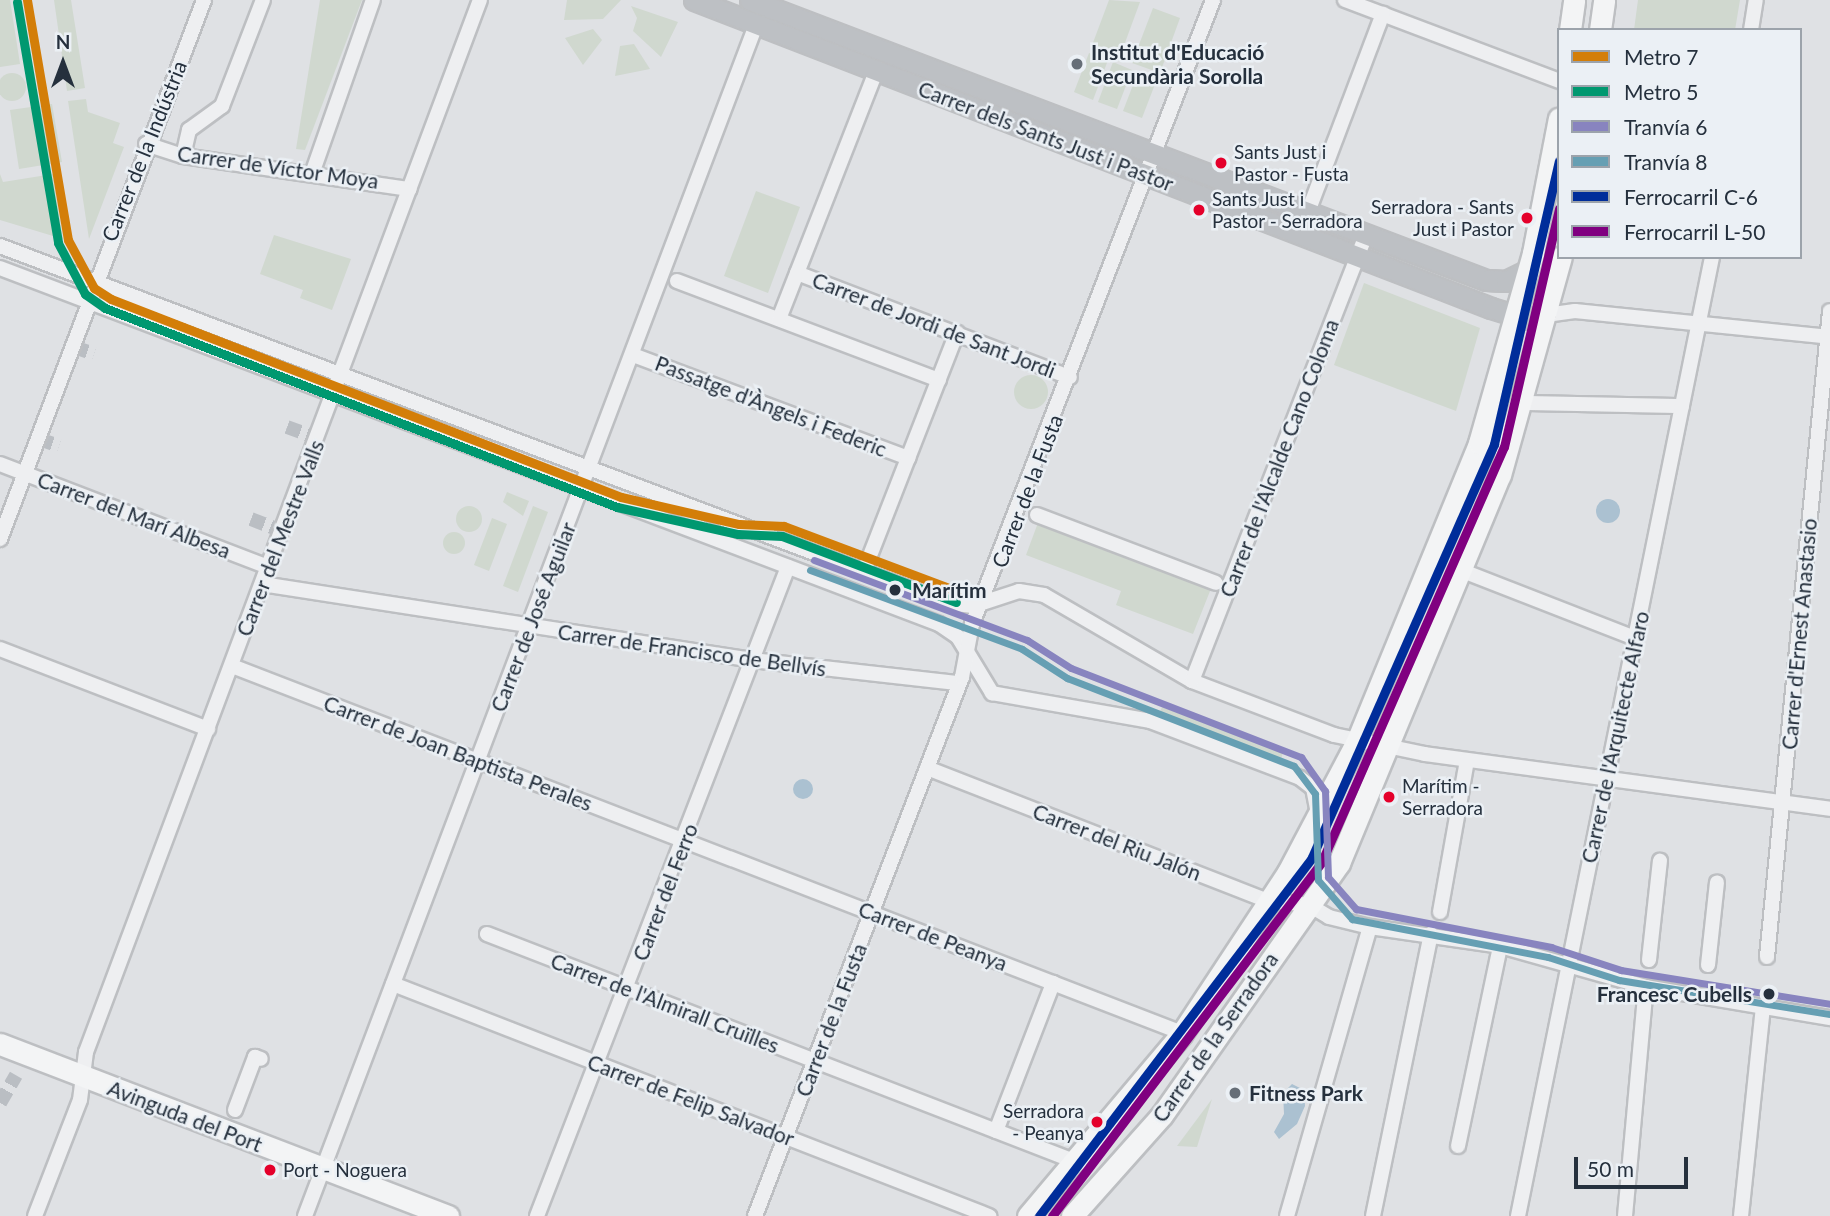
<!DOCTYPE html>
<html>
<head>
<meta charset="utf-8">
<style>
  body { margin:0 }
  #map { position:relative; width:1830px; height:1216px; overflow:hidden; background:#dfe1e4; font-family:Lato,sans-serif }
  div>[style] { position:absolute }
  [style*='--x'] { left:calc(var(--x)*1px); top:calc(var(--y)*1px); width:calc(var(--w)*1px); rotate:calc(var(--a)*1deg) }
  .green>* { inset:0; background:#d0d8cf }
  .round { border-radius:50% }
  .water>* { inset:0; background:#abc1d1 }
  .street-tunnel>* { height:14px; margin-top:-7px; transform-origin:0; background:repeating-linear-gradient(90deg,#babec3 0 14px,transparent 0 21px) }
  .roads { filter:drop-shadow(2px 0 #bdbfc2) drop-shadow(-2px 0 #bdbfc2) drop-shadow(0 2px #bdbfc2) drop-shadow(0 -2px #bdbfc2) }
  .street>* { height:14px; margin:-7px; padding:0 7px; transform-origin:7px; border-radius:7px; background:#eeeff1 }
  .secondary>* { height:19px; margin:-9.5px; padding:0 9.5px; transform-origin:9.5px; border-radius:9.5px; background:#bdc0c4 }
  .primary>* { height:21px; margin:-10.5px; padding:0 10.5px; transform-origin:10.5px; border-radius:10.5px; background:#f3f4f5 }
  .rail-1>* { height:9px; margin:-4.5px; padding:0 4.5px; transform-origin:4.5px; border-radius:4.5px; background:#002d9a }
  .rail-2>* { height:9px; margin:-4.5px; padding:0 4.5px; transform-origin:4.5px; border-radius:4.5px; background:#800080 }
  .tram-1>* { height:7px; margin:-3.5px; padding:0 3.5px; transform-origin:3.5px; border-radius:3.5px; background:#8884bf }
  .tram-2>* { height:7px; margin:-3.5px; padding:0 3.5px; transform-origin:3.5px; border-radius:3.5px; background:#669fb3 }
  .metro-1>* { height:9px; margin:-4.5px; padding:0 4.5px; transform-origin:4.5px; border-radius:4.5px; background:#d37e09 }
  .metro-2>* { height:9px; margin:-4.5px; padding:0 4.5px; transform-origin:4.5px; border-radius:4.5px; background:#009870 }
  .dots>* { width:19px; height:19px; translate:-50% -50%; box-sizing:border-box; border:4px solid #ebf0f5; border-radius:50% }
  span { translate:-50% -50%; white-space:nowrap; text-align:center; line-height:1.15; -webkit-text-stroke:5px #ebf0f5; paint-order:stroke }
  .bus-label { font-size:19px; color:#25303d }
  .left { translate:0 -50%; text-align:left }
  .right { translate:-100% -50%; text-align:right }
  .poi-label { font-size:21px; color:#25303d; font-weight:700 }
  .street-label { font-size:21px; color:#25303d }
  .stop-label { font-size:21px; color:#25303d; font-weight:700 }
  .legend { position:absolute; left:1557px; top:28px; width:245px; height:231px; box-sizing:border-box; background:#ebf0f5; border:2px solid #9ca3ab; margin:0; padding:9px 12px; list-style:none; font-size:21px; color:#25303d }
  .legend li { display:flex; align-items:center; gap:14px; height:35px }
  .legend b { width:35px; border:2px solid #9ca3ab }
  .north { position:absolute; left:28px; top:28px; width:70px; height:70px; -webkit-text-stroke:5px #ebf0f5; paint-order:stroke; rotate:0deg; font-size:19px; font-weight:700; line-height:28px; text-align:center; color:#25303d }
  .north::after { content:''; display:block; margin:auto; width:24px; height:32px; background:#25303d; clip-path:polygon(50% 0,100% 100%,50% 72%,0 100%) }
  .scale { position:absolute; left:1574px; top:1157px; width:114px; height:32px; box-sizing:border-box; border:4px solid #25303d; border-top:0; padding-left:9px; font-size:21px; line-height:24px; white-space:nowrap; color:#25303d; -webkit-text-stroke:5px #ebf0f5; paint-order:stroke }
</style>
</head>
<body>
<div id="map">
  <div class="green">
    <i style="clip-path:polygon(0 0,10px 0,20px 64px,0 67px)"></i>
    <i style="clip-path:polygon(54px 0,71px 0,85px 88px,67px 91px)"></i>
    <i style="clip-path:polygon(320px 0,362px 0,305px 150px,296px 149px)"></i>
    <i style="clip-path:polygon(567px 0,621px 0,603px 19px,564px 20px)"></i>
    <i style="clip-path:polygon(1109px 0,1140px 2px,1119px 59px,1091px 48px)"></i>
    <i style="clip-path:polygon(1638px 0,1740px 0,1735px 30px,1634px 30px)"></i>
    <i style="clip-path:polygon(631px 6px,678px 22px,661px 57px,633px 31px,637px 18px)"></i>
    <i style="clip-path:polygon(1153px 8px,1180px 18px,1160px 73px,1132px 63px)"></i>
    <i style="clip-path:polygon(593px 29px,602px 40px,583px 65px,565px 38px)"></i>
    <i style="clip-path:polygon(634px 44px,650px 69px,615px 76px,620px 46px)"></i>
    <i style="clip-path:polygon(1089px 53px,1108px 60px,1093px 100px,1074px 92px)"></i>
    <i style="clip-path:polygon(1113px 62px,1132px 70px,1117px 109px,1098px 102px)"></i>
    <i style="clip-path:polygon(1138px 72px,1157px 79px,1142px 118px,1123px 111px)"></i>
    <i class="round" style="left:-2px;top:73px;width:28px;height:28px"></i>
    <i style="clip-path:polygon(86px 99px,88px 112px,120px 123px,113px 143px,124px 147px,89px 239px,68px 101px)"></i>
    <i style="clip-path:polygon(52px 104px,62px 162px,19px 169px,10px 110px)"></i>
    <i style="clip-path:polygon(0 174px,3px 182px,53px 174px,63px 239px,0 220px)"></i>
    <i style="clip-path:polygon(756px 191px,800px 207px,768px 293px,724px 276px)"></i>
    <i style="clip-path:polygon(274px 235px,351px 259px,332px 310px,300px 298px,303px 290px,260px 274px)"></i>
    <i style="clip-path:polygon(1364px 283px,1480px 328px,1456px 411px,1334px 365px)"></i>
    <i class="round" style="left:1014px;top:375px;width:34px;height:34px"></i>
    <i style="clip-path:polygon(507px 492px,529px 501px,523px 516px,503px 502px)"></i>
    <i class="round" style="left:456px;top:506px;width:26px;height:26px"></i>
    <i style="clip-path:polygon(533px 506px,548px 512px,518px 592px,503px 586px)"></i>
    <i style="clip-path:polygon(492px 518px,507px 524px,489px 571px,474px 565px)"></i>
    <i style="clip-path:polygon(1039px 520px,1212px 586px,1193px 634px,1116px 605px,1121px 591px,1026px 555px)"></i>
    <i class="round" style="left:443px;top:532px;width:22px;height:22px"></i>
    <i style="clip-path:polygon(1162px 707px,1283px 753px,1280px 762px,1158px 716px)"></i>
    <i style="clip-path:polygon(1212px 1099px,1197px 1147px,1177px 1146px)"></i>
  </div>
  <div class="water">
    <i class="round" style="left:1596px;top:499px;width:24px;height:24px"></i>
    <i class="round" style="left:793px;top:779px;width:20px;height:20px"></i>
    <i style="clip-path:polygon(1292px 1084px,1304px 1090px,1305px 1106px,1297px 1124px,1279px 1139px,1274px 1132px,1284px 1114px,1283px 1093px)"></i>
  </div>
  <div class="street-tunnel">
    <i style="--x:74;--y:347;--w:21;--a:19"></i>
    <i style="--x:287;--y:427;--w:33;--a:20"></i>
    <i style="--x:39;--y:439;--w:21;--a:19"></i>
    <i style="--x:251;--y:519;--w:34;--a:21"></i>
    <i style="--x:0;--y:1103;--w:32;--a:-60"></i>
  </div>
  <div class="roads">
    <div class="street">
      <i style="--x:1345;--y:0;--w:229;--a:20.7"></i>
      <i style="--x:1751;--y:30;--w:30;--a:-81"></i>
      <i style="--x:146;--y:144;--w:39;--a:18"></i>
      <i style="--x:183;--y:156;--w:229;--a:8.3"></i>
      <i style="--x:183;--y:156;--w:27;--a:-77"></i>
      <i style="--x:189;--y:130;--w:41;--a:-36"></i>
      <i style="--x:222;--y:106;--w:114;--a:-68.9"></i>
      <i style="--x:313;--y:171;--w:181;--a:-70.7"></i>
      <i style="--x:1308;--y:212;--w:212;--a:-69.3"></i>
      <i style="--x:0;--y:246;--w:1012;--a:20.66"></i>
      <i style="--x:947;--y:603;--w:26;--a:7"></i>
      <i style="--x:973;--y:606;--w:48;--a:-18.1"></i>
      <i style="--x:1019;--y:591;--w:25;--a:9"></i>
      <i style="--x:1044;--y:595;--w:171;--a:30.2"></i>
      <i style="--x:1192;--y:681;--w:152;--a:20.8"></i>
      <i style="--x:1334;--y:735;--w:93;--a:11.8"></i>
      <i style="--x:1425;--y:754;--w:409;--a:7.7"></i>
      <i style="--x:0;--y:268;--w:1004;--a:20.76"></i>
      <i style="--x:939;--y:624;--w:23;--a:34"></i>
      <i style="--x:958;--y:637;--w:66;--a:58.7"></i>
      <i style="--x:992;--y:693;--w:160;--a:10"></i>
      <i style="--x:1150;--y:721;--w:160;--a:20.8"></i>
      <i style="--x:1300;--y:778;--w:16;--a:38"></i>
      <i style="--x:1313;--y:788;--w:26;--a:79"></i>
      <i style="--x:797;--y:273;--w:292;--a:20.9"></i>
      <i style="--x:677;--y:281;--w:280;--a:20.7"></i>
      <i style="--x:1546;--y:315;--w:29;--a:-8"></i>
      <i style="--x:1575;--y:311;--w:256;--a:5.8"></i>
      <i style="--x:779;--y:319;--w:266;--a:-68.6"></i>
      <i style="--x:633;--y:355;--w:294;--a:20.5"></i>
      <i style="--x:1522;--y:403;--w:160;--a:1.1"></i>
      <i style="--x:0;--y:464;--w:288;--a:21"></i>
      <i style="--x:1037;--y:515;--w:191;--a:20.8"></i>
      <i style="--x:0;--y:539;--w:576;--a:-69.27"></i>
      <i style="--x:864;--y:571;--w:256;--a:-68.7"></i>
      <i style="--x:1463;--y:571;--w:185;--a:21.3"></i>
      <i style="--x:262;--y:584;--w:496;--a:8.8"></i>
      <i style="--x:752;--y:660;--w:206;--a:6.4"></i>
      <i style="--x:0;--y:649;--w:223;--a:21"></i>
      <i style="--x:232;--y:666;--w:1018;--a:21.12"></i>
      <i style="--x:1192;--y:681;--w:479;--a:-68.7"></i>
      <i style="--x:927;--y:768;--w:364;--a:21.3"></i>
      <i style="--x:1266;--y:900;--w:43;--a:6.6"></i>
      <i style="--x:1309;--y:905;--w:23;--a:31"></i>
      <i style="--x:1329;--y:917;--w:42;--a:13.7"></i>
      <i style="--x:1370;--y:927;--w:131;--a:8.3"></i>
      <i style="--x:1500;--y:946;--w:152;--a:15.7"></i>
      <i style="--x:1646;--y:987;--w:187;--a:9.6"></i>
      <i style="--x:1440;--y:912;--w:154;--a:-79.9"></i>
      <i style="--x:487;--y:934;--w:635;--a:21.15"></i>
      <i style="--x:1767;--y:957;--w:649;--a:-84.43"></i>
      <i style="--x:1649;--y:960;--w:100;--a:-83.7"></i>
      <i style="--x:1708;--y:965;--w:83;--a:-83.8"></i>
      <i style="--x:393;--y:984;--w:640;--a:21.27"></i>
      <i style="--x:235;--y:1110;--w:57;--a:-69.3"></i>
      <i style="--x:255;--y:1057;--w:6;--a:18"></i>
      <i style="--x:996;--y:1131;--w:159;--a:-68.9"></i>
      <i style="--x:1458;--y:1146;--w:204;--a:-78.1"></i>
      <i style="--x:35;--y:1216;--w:124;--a:-68.8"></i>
      <i style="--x:80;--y:1100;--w:48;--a:-82.9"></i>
      <i style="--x:86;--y:1052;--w:1123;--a:-69.47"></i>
      <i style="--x:305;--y:1216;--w:1274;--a:-69.26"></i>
      <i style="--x:537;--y:1216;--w:696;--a:-68.86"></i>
      <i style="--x:755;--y:1216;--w:577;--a:-68.99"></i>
      <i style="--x:962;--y:677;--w:54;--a:-79.3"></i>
      <i style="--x:972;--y:624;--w:669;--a:-68.88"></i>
      <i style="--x:1287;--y:1216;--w:301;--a:-74"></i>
      <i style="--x:1373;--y:1216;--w:288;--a:-78.4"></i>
      <i style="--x:1518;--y:1216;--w:978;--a:-78.56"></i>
      <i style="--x:1625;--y:1216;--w:230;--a:-84.8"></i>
      <i style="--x:1741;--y:1216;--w:209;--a:-84"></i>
    </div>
    <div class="secondary">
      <i style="--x:694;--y:0;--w:854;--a:21.13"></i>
      <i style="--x:1491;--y:308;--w:37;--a:17"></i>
      <i style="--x:1526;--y:319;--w:20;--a:-11"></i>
      <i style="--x:750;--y:0;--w:787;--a:20.83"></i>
      <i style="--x:1486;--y:280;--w:20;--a:3"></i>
      <i style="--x:1506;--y:281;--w:25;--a:-26"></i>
    </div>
    <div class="primary">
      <i style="--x:1570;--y:30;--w:30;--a:-82"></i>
      <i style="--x:1600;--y:30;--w:30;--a:-82"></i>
      <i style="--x:0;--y:1044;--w:480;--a:21"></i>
      <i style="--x:1028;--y:1216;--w:239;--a:-49.9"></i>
      <i style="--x:1182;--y:1033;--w:193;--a:-56.6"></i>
      <i style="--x:1288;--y:872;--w:148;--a:-62.2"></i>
      <i style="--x:1357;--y:741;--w:322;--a:-67.7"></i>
      <i style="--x:1479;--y:443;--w:198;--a:-74.1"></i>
      <i style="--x:1533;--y:253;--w:137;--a:-79.1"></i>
      <i style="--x:1072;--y:1216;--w:135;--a:-48.3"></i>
      <i style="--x:1162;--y:1115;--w:308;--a:-54.9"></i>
      <i style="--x:1339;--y:863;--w:420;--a:-67.5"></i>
      <i style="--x:1500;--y:475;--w:226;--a:-74.4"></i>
    </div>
  </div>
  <div class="rail-1">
    <i style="--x:1039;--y:1216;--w:451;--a:-52.7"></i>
    <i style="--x:1312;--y:857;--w:451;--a:-66.2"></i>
    <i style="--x:1494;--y:444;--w:290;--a:-77.1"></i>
  </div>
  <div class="rail-2">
    <i style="--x:1052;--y:1216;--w:446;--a:-52.7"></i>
    <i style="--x:1322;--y:861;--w:452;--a:-66.3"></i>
    <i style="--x:1504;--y:447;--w:245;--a:-77"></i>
  </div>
  <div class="tram-1">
    <i style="--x:814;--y:560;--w:228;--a:20.6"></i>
    <i style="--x:1027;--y:640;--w:52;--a:32.5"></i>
    <i style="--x:1071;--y:668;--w:247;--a:21.2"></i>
    <i style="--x:1301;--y:757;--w:42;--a:54.8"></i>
    <i style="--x:1325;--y:791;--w:86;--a:88"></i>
    <i style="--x:1328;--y:877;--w:43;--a:48.8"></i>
    <i style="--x:1356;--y:909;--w:199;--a:11"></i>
    <i style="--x:1551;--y:947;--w:74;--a:18.2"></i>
    <i style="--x:1621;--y:970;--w:212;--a:9.2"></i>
  </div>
  <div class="tram-2">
    <i style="--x:810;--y:570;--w:226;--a:20.4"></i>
    <i style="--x:1022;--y:649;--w:54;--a:32.8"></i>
    <i style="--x:1067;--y:678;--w:243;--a:21.2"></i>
    <i style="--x:1294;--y:766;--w:35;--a:53"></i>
    <i style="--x:1315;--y:794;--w:86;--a:88"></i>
    <i style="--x:1318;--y:880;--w:52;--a:48.9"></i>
    <i style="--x:1352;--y:919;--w:200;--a:11"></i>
    <i style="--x:1548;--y:957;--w:75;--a:17.9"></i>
    <i style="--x:1619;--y:980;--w:212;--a:9.2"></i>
  </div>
  <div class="metro-1">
    <i style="--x:27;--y:0;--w:243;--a:80.3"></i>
    <i style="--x:68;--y:240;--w:55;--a:61.6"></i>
    <i style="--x:94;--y:288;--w:20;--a:33"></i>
    <i style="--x:111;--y:299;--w:547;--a:21.22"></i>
    <i style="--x:621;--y:497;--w:121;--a:12.9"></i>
    <i style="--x:739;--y:524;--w:45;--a:2.5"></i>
    <i style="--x:784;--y:526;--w:188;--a:20.6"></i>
  </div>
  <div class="metro-2">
    <i style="--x:17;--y:2;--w:244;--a:80.3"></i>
    <i style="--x:58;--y:243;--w:58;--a:62.1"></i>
    <i style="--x:85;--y:294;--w:24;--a:35"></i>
    <i style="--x:105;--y:308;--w:549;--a:21.24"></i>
    <i style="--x:617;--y:507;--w:124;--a:12.6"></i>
    <i style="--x:738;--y:534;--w:44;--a:2.6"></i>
    <i style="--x:782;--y:536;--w:186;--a:20.8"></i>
  </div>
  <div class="dots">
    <i style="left:1077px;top:64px;background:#666e77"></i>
    <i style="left:1221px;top:163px;background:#e4002b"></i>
    <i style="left:1199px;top:210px;background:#e4002b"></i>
    <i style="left:1527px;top:218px;background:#e4002b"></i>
    <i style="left:895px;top:590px;background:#25303d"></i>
    <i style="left:1389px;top:797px;background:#e4002b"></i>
    <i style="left:1769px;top:994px;background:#25303d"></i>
    <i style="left:1235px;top:1093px;background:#666e77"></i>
    <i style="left:1097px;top:1122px;background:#e4002b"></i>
    <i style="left:270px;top:1170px;background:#e4002b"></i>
  </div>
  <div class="bus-label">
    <span class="left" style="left:1234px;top:163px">Sants Just i<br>Pastor - Fusta</span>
    <span class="left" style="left:1212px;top:210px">Sants Just i<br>Pastor - Serradora</span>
    <span class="right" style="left:1514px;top:218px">Serradora - Sants<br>Just i Pastor</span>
    <span class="left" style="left:1402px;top:797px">Marítim -<br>Serradora</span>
    <span class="right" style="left:1084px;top:1122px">Serradora<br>- Peanya</span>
    <span class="left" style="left:283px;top:1170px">Port - Noguera</span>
  </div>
  <div class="poi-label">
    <span class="left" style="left:1091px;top:64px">Institut d'Educació<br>Secundària Sorolla</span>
    <span class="left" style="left:1249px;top:1093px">Fitness Park</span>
  </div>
  <div class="street-label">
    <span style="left:1046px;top:136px;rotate:21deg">Carrer dels Sants Just i Pastor</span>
    <span style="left:144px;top:151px;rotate:-68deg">Carrer de la Indústria</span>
    <span style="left:278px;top:167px;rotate:8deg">Carrer de Víctor Moya</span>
    <span style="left:934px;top:325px;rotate:21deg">Carrer de Jordi de Sant Jordi</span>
    <span style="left:771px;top:406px;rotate:21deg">Passatge d'Àngels i Federic</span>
    <span style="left:1279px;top:458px;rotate:-69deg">Carrer de l'Alcalde Cano Coloma</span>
    <span style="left:1027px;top:491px;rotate:-69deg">Carrer de la Fusta</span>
    <span style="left:134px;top:515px;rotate:21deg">Carrer del Marí Albesa</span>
    <span style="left:280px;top:538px;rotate:-69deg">Carrer del Mestre Valls</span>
    <span style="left:533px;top:617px;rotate:-69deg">Carrer de José Aguilar</span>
    <span style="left:1799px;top:634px;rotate:-85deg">Carrer d'Ernest Anastasio</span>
    <span style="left:692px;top:650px;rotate:8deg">Carrer de Francisco de Bellvís</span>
    <span style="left:1615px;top:737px;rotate:-78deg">Carrer de l'Arquitecte Alfaro</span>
    <span style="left:458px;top:753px;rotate:21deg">Carrer de Joan Baptista Perales</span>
    <span style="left:1117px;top:842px;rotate:21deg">Carrer del Riu Jalón</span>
    <span style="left:665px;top:892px;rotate:-69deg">Carrer del Ferro</span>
    <span style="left:933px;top:936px;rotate:21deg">Carrer de Peanya</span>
    <span style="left:665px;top:1003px;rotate:21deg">Carrer de l'Almirall Cruïlles</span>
    <span style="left:831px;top:1020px;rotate:-69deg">Carrer de la Fusta</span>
    <span style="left:1215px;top:1037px;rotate:-55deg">Carrer de la Serradora</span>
    <span style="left:691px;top:1100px;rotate:21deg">Carrer de Felip Salvador</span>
    <span style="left:185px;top:1116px;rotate:21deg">Avinguda del Port</span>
  </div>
  <div class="stop-label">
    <span class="left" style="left:912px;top:590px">Marítim</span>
    <span class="right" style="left:1752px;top:994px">Francesc Cubells</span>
  </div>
  <ul class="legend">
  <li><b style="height:9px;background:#d37e09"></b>Metro 7</li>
  <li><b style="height:9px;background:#009870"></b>Metro 5</li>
  <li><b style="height:9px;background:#8884bf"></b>Tranvía 6</li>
  <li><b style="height:9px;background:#669fb3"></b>Tranvía 8</li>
  <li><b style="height:9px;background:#002d9a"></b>Ferrocarril C-6</li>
  <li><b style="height:9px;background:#800080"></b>Ferrocarril L-50</li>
  </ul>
  <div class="north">N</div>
  <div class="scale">50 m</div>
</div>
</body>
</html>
